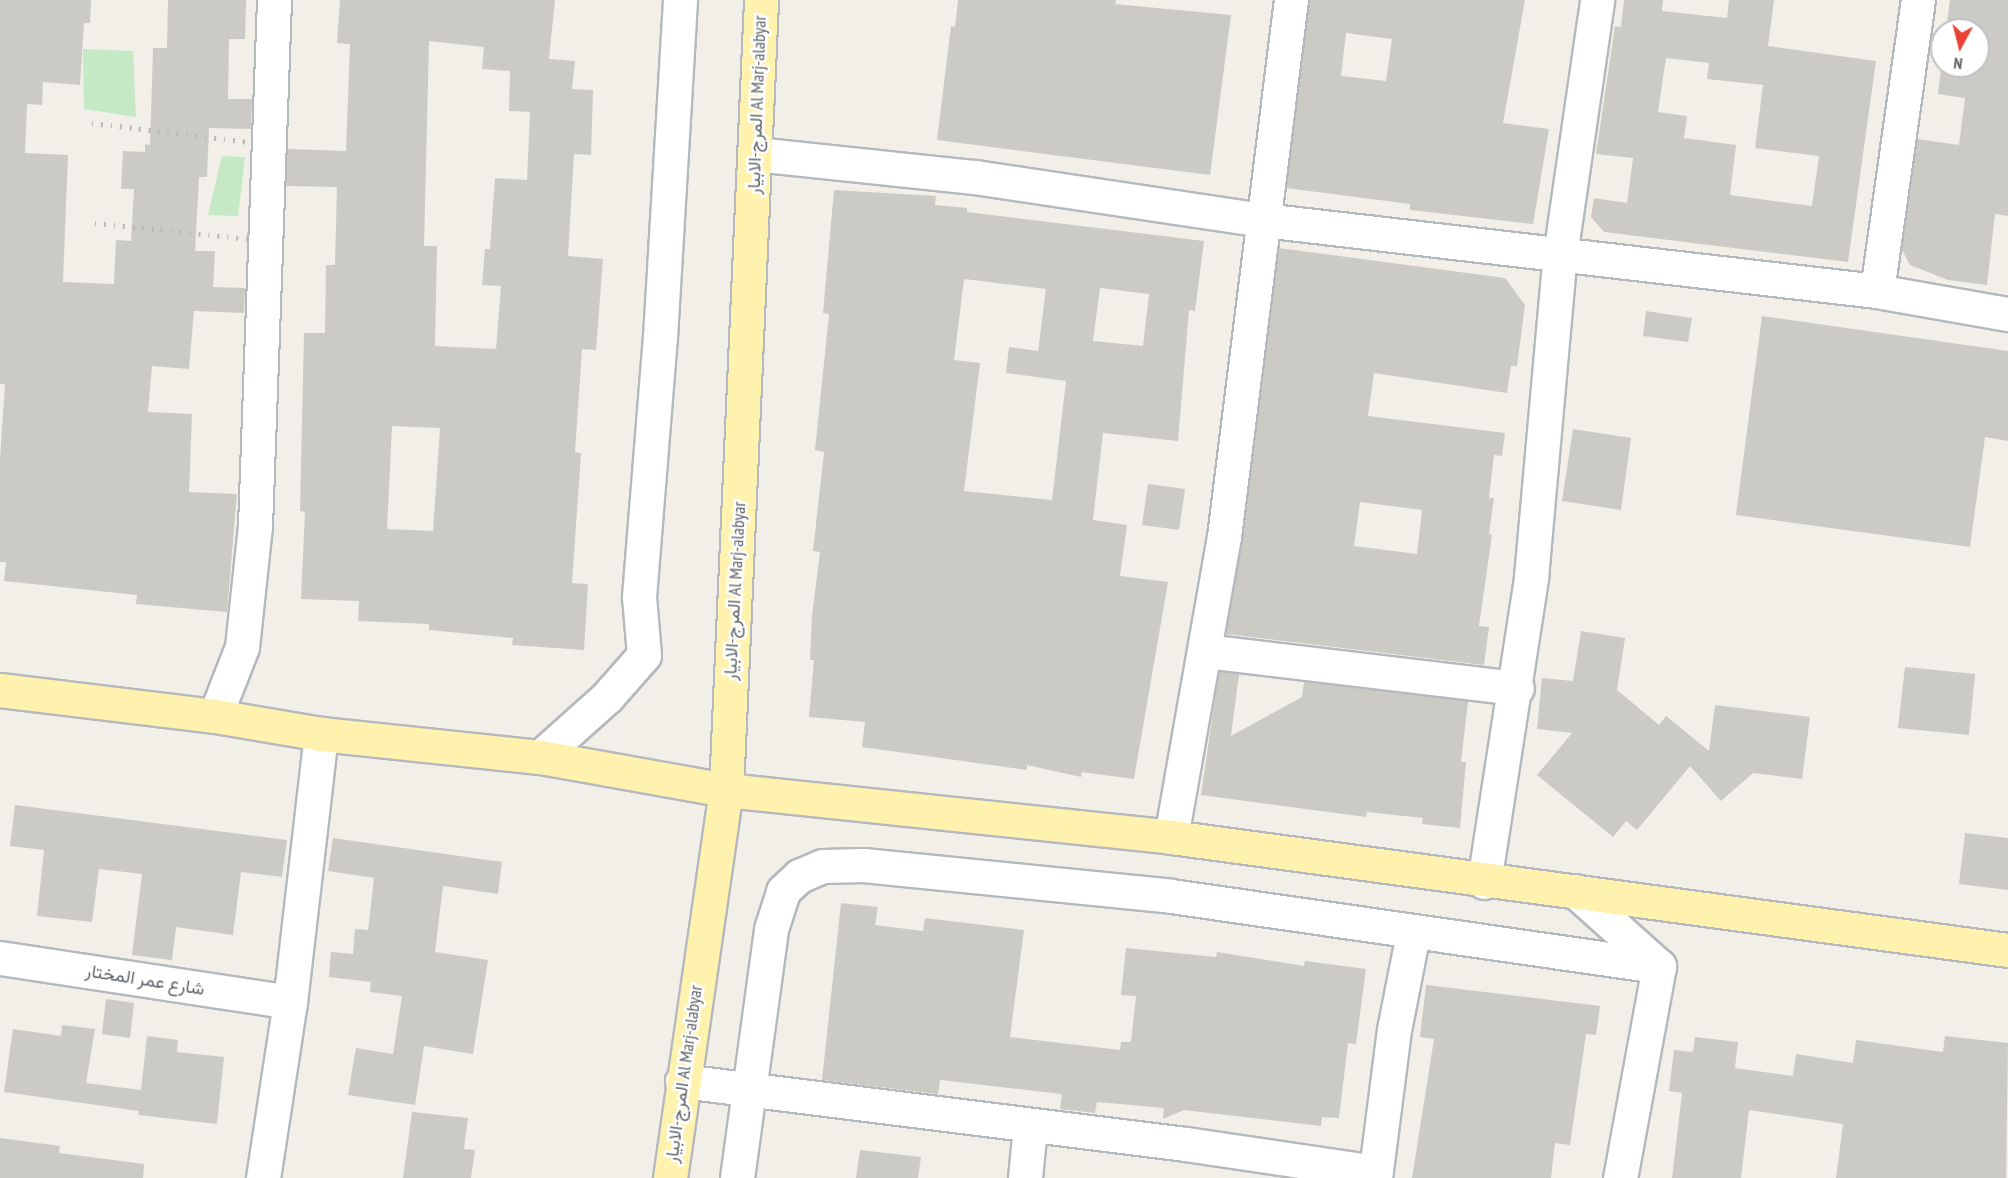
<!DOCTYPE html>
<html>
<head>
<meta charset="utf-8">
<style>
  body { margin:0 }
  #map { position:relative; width:2008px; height:1178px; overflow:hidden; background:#f1efe8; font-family:"PT Sans Narrow",Vazirmatn,sans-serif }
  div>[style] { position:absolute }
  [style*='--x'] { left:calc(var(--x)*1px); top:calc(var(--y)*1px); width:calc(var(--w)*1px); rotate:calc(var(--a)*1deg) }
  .green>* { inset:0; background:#c5e8c5 }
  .building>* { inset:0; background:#cccac5 }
  .roads { filter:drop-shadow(2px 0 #b5b8bc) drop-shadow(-2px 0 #b5b8bc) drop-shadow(0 2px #b5b8bc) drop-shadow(0 -2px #b5b8bc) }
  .minor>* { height:33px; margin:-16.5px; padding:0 16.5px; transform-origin:16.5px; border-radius:16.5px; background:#fff }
  .major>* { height:33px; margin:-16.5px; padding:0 16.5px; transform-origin:16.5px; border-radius:16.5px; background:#fff2af }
  .rail>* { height:4.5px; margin-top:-2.25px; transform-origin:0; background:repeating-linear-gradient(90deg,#b6b7b8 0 1.5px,transparent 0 9.5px) }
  span { translate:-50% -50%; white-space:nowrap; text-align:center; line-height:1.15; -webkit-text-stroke:5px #fff; paint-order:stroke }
  .street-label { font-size:18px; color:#5f6368 }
  .north { position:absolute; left:1930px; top:18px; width:60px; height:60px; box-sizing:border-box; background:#fff; border:2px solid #bfc1c3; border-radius:50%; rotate:187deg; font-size:16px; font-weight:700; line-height:24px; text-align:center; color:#5f6368 }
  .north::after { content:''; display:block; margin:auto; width:21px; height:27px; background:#ea4335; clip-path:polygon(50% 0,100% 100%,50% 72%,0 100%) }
</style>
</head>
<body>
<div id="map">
  <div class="green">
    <i style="clip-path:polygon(83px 49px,133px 51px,136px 117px,84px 109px)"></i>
    <i style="clip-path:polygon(222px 156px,245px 157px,238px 216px,208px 215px)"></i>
  </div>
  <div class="building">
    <i style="clip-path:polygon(0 0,91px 0,90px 23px,84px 23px,80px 85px,43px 82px,42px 105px,27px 104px,25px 153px,68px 155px,63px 282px,114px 284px,116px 240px,131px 241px,134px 189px,121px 189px,123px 151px,145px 152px,145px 144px,150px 145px,153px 48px,167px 48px,168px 0,246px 0,245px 39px,229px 39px,228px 99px,252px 99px,251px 129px,209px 128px,207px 177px,199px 177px,195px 251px,215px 251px,213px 287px,245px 288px,244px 313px,194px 311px,189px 369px,152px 366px,148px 412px,192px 414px,189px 492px,237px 494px,227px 612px,136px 604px,137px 595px,4px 581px,6px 562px,0 562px,0 458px,5px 384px,0 384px)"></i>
    <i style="clip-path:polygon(evenodd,340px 0,555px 0,549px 59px,575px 61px,572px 89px,593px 90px,591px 155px,574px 154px,568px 256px,603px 259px,596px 350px,582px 349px,575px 452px,581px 453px,572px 583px,588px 584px,584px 650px,512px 645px,513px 638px,429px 630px,429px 624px,358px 621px,359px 601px,301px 599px,305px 512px,300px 511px,304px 333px,325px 333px,326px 265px,335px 265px,337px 187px,286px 186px,287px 149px,346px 151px,350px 44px,337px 43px,340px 0,429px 41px,484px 47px,482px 69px,510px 71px,509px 111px,530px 112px,527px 180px,495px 178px,490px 249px,485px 249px,482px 285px,501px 286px,496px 349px,435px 346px,437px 246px,424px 246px,429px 41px,340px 0,392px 426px,440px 428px,433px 531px,387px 529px,392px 426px)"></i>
    <i style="clip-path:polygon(958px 0,1116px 0,1115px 4px,1231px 15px,1210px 175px,937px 140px,951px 26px,955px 27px)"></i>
    <i style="clip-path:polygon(evenodd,1309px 0,1525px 0,1503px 123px,1549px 129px,1533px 224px,1410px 210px,1410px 204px,1286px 188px,1309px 0,1346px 33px,1392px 39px,1386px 81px,1341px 76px,1346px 33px)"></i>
    <i style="clip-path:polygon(evenodd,1624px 0,1663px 0,1662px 11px,1727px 18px,1729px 0,1774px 0,1768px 46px,1876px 61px,1848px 262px,1604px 232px,1591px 217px,1594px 198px,1627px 203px,1633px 158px,1596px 154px,1615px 26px,1621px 27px,1624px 0,1666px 58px,1709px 63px,1707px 79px,1763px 85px,1755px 148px,1819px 156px,1812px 206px,1730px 195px,1736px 145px,1684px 138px,1687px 116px,1658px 112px,1666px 58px)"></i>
    <i style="clip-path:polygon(1950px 0,2008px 0,2008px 216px,1995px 214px,1987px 285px,1948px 280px,1910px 265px,1902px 250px,1917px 139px,1959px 145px,1965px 98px,1938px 94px,1942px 60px,1942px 66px,1978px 66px,1978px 30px,1946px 30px)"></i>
    <i style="clip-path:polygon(evenodd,834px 190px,936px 196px,935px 205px,967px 208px,967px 212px,1204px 241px,1195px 311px,1189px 310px,1178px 441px,1103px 433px,1093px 520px,1127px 525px,1120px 576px,1168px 582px,1134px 779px,1082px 772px,1081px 777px,1027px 765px,1027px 770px,862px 747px,865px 722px,809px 717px,814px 660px,810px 660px,812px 616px,820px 552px,813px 551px,824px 452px,815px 450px,829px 314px,823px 313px,834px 190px,964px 279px,1046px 289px,1038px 351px,1009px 347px,1006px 373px,1066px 381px,1052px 500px,964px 491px,980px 363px,954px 360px,964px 279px,834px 190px,1100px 288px,1149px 294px,1143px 346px,1093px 341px,1100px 288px)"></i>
    <i style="clip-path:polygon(evenodd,1279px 248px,1505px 278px,1525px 305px,1517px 366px,1511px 366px,1507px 393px,1374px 373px,1368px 416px,1505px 433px,1502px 456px,1494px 455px,1489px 498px,1494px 498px,1489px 534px,1492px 535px,1479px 626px,1489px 627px,1484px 665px,1226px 634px,1243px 539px,1279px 248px,1360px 502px,1422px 510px,1417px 554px,1354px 546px,1360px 502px)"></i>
    <i style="clip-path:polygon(1646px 311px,1692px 318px,1688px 342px,1643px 336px)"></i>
    <i style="clip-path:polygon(1762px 316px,2008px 351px,2008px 441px,1985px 437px,1970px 547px,1736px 515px)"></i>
    <i style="clip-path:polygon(1573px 429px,1631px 438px,1621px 510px,1562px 501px)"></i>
    <i style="clip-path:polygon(1148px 484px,1185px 489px,1179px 530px,1142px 525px)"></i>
    <i style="clip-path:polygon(1581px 631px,1625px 638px,1617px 690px,1659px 725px,1666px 716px,1709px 751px,1715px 705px,1810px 717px,1802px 779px,1753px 773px,1721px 801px,1690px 766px,1637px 830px,1626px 821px,1613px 837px,1537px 775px,1572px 733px,1537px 729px,1542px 678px,1573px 681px)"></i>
    <i style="clip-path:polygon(1905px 667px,1975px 674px,1969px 735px,1898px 728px)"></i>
    <i style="clip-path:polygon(1219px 671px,1239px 674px,1231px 736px,1302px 697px,1304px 682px,1468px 701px,1461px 762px,1466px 762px,1460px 828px,1422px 824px,1423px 818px,1367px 812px,1366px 817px,1201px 795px)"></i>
    <i style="clip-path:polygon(15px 805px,287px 840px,282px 877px,241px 872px,233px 935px,176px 927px,172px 960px,132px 955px,142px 874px,99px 869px,92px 922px,37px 916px,44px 850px,10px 846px)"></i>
    <i style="clip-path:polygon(1965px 833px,2008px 838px,2008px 890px,1959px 884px)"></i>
    <i style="clip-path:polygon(333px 838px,502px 862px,498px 894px,443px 886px,435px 952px,488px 960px,473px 1054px,424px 1046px,415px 1105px,348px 1095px,356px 1048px,393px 1054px,402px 996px,370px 992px,371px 982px,329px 977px,331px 952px,353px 954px,355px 929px,368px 930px,374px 878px,328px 871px)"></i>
    <i style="clip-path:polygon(841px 903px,878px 907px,875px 925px,923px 931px,925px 918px,1024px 930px,1010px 1037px,1120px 1050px,1121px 1042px,1131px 1042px,1136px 996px,1121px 995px,1126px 948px,1216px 957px,1217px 952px,1304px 966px,1305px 961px,1366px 969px,1356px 1044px,1348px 1043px,1339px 1118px,1322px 1117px,1321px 1126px,1184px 1110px,1163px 1119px,1164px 1108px,1097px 1102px,1095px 1113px,1060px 1109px,1062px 1094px,940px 1080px,938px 1094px,822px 1080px)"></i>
    <i style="clip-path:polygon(1426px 985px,1600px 1006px,1596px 1035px,1586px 1034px,1570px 1145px,1555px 1143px,1551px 1178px,1412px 1178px,1434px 1039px,1420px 1037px)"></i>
    <i style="clip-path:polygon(106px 999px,134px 1003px,130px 1038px,102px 1034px)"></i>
    <i style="clip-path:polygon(62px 1025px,95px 1029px,86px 1083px,141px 1090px,147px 1036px,178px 1040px,177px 1052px,224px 1057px,217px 1124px,138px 1115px,139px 1111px,4px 1092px,13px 1029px,61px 1036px)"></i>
    <i style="clip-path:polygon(1945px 1036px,2008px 1043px,2006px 1178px,1836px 1178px,1843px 1124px,1749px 1110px,1741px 1178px,1672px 1178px,1682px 1093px,1669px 1091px,1674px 1050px,1693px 1052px,1695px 1037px,1738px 1042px,1735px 1068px,1793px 1076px,1796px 1054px,1853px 1063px,1856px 1040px,1943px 1052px)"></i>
    <i style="clip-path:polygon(412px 1112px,468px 1118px,464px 1149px,475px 1150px,471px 1178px,403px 1178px)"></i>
    <i style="clip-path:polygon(0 1138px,60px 1146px,59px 1153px,144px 1164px,143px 1178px,0 1178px)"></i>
    <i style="clip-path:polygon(860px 1150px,921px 1157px,918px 1178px,856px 1178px)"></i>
  </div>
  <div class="roads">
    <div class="minor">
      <i style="--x:755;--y:154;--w:221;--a:6"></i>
      <i style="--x:975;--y:177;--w:291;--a:8.5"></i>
      <i style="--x:1263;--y:220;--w:618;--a:6.6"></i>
      <i style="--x:1877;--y:291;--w:133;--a:10"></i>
      <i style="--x:1877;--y:291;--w:294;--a:-82"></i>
      <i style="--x:1206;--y:651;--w:313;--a:6.8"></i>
      <i style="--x:215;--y:716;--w:74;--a:-68.6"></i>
      <i style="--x:242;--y:647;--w:122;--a:-83.9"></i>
      <i style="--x:255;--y:526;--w:526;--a:-87.93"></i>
      <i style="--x:540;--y:757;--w:90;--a:-41.8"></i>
      <i style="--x:607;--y:697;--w:56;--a:-48.6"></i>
      <i style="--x:644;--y:655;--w:58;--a:-94.9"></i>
      <i style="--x:639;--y:597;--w:261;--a:-85.4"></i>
      <i style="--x:660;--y:337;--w:338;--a:-86.6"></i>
      <i style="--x:1171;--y:837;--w:305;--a:-80"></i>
      <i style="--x:1224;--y:537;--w:541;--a:-82.89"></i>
      <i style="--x:1484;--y:882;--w:309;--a:-81.2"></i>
      <i style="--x:1531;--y:577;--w:323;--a:-84.9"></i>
      <i style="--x:1560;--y:255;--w:258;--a:-81.7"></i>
      <i style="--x:1575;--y:891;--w:113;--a:41.8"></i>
      <i style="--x:1659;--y:966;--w:216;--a:100.4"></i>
      <i style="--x:0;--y:958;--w:293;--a:8.6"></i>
      <i style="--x:682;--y:1081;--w:508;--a:7.13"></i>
      <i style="--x:1186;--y:1144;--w:191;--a:8.4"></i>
      <i style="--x:263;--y:1178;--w:178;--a:-81.3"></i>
      <i style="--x:290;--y:1002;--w:270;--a:-83.4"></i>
      <i style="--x:737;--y:1178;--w:251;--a:-82.2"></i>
      <i style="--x:771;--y:929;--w:40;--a:-72"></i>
      <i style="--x:783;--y:891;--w:22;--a:-43"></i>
      <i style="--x:799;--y:876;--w:25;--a:-23"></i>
      <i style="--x:822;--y:866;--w:41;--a:-1.4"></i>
      <i style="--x:863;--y:865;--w:310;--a:5.7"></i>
      <i style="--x:1171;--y:896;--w:493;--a:8.2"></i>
      <i style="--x:1025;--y:1178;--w:52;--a:-84.5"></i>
      <i style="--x:1375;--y:1178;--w:149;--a:-82.7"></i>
      <i style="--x:1394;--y:1030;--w:99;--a:-78.9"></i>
    </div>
    <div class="major">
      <i style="--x:0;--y:690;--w:217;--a:6.9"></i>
      <i style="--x:215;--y:716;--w:108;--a:9.6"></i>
      <i style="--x:321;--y:734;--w:220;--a:6"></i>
      <i style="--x:540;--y:757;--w:189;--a:10.1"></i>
      <i style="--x:726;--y:790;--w:447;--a:6"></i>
      <i style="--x:1171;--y:837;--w:845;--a:7.69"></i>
      <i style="--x:670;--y:1178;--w:392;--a:-81.8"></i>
      <i style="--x:726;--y:790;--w:791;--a:-87.46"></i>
    </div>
  </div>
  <div class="rail">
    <i style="--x:92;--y:123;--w:158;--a:6.9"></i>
    <i style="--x:95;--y:223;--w:157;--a:5.9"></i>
  </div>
  <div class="street-label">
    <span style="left:757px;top:105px;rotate:-88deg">المرج-الابيار Al Marj-alabyar</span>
    <span style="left:735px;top:591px;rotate:-87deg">المرج-الابيار Al Marj-alabyar</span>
    <span style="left:145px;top:980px;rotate:9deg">شارع عمر المختار</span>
    <span style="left:684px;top:1074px;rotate:-82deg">المرج-الابيار Al Marj-alabyar</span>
  </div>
  <div class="north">N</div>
</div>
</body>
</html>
